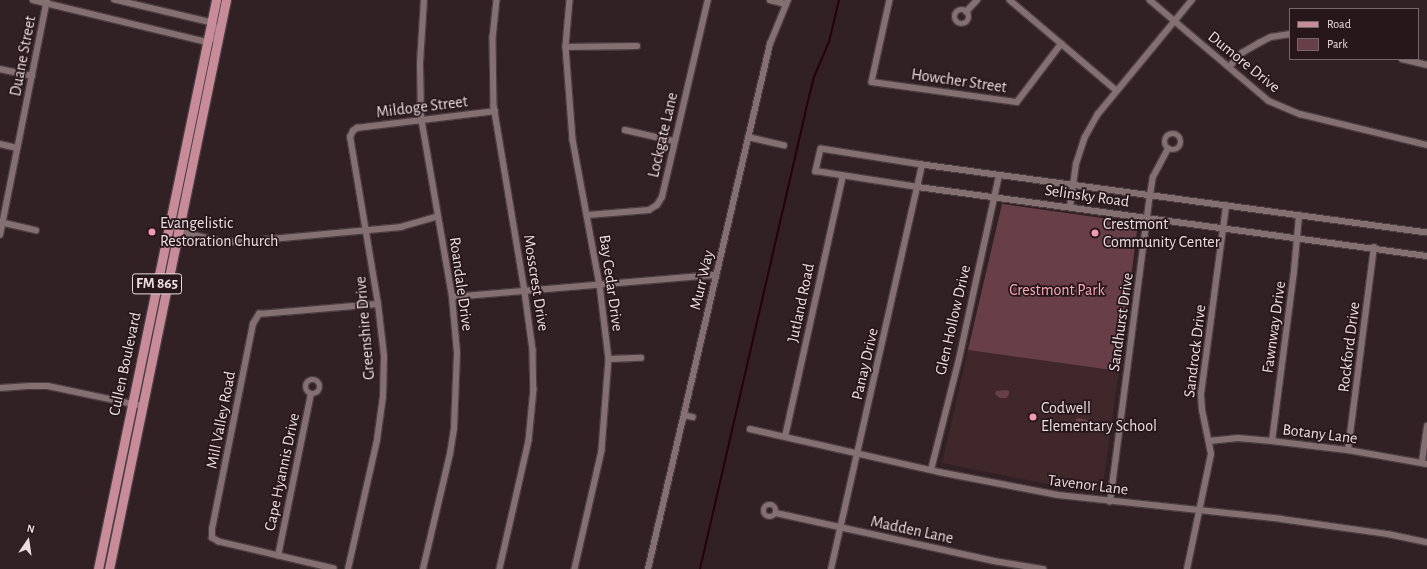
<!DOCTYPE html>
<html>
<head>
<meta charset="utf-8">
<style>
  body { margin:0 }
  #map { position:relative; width:1427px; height:569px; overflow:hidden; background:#312124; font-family:"Alegreya Sans",sans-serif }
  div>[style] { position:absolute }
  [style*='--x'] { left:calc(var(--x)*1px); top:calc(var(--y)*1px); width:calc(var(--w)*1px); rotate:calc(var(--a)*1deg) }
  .built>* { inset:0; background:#3f272c }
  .green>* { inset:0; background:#683f49 }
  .stream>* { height:2px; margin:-1px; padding:0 1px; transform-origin:1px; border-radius:1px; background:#27000b }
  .roads { filter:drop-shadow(1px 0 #4b3d40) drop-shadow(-1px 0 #4b3d40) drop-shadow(0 1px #4b3d40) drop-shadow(0 -1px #4b3d40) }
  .minor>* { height:5.5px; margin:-2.75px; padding:0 2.75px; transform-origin:2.75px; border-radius:2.75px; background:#846f73 }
  .minor>.ring { margin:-2.75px; padding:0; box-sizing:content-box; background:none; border:5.5px solid #846f73; border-radius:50% }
  .primary>* { height:9px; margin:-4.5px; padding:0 4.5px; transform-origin:4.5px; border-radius:4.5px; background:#c88b99 }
  .dots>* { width:11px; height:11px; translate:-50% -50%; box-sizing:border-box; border:2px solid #27171b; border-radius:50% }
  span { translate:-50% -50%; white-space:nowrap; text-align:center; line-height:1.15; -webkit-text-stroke:3.5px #27171b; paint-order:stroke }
  .shield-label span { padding:1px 3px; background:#27171b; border:1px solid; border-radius:3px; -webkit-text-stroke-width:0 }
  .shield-label { font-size:15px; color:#eadee0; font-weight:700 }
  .street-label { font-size:16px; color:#eadee0 }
  .poi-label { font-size:16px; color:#eadee0 }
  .left { translate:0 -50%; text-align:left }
  .park-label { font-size:16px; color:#faa7ba }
  .legend { position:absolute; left:1289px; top:8px; width:130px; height:52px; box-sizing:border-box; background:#27171b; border:1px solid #75676a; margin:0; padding:5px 7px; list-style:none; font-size:12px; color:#eadee0 }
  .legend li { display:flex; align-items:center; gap:8px; height:20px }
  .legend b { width:20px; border:1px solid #75676a }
  .north { position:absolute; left:8px; top:521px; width:40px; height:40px; -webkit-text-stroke:3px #27171b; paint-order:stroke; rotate:13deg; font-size:11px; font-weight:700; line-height:16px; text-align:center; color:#eadee0 }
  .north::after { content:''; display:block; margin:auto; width:14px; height:18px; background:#eadee0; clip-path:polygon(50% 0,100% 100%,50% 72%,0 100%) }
</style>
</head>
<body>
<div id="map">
  <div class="built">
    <i style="clip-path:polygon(968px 350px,1119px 371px,1102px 491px,1062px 487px,942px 463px)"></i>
  </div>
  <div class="green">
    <i style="clip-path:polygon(1002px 204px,1138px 223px,1119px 371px,968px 350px)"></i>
    <i style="clip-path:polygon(1006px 390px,1009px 391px,1009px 394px,1007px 398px,1000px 398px,995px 394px,996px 391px)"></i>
    <i style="clip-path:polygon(1078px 418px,1087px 420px,1090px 423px,1086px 430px,1079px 429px,1075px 425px,1076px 420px)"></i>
  </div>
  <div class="stream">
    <i style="--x:700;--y:569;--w:468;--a:-77"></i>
    <i style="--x:805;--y:113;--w:37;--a:-76"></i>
    <i style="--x:814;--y:77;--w:38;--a:-67"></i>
    <i style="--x:829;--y:42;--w:43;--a:-76.6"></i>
  </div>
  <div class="roads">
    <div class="minor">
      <i style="--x:33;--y:0;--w:179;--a:13.6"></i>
      <i style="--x:207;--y:42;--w:14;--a:-30"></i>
      <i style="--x:219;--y:35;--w:14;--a:-120"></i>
      <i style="--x:212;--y:23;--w:100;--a:-166.7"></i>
      <i style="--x:497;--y:0;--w:37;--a:96"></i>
      <i style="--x:493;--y:37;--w:69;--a:89.2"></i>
      <i style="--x:494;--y:106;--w:189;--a:80.5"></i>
      <i style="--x:525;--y:292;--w:59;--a:82.1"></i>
      <i style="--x:533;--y:350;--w:39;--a:89"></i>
      <i style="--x:534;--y:389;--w:52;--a:95.5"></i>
      <i style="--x:529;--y:441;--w:131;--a:102.8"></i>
      <i style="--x:570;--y:0;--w:47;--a:94.9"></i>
      <i style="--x:566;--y:47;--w:93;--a:85.7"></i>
      <i style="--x:573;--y:140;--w:147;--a:79.5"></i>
      <i style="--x:600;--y:285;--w:75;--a:83.1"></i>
      <i style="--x:609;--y:359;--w:92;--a:94.4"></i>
      <i style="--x:602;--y:451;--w:121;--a:102.9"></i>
      <i style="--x:770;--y:0;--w:16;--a:14"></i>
      <i style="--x:890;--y:0;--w:84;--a:102.4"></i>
      <i style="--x:872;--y:82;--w:146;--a:7.9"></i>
      <i style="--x:1017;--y:102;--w:73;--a:-52.8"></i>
      <i style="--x:1010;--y:0;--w:139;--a:40.3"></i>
      <i style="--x:1150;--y:0;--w:156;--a:40.3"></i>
      <i style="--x:1269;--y:101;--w:34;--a:23"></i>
      <i style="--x:1300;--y:114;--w:131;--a:13.7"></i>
      <i class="ring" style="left:955px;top:10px;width:8.5px;height:8.5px"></i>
      <i style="--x:966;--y:12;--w:16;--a:-47"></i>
      <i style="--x:566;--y:47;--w:71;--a:-0.8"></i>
      <i style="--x:1402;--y:59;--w:26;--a:13"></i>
      <i style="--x:1229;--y:67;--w:19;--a:-47"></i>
      <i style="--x:1242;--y:53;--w:20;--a:-30"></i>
      <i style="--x:1259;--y:43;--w:13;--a:-27"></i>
      <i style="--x:1271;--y:37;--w:19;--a:-9"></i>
      <i style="--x:0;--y:69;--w:33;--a:12"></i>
      <i style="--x:625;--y:130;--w:50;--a:12.7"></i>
      <i class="ring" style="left:1165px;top:134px;width:10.5px;height:10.5px"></i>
      <i style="--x:748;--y:137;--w:37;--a:13"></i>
      <i style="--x:0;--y:144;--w:17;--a:13"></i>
      <i style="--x:1070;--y:207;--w:43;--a:-82.1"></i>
      <i style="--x:1076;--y:164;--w:28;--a:-72"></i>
      <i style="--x:1085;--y:137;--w:26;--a:-61"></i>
      <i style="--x:1098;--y:114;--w:148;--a:-50.5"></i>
      <i style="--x:588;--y:215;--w:61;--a:-4.7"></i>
      <i style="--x:649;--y:210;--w:9;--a:-32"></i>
      <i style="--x:657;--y:205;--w:9;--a:-58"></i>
      <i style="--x:662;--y:197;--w:202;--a:-76.9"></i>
      <i style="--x:0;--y:222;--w:37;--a:13"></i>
      <i style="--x:177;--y:231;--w:44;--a:13.1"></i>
      <i style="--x:220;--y:241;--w:19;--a:3"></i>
      <i style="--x:239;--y:242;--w:163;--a:-5.3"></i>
      <i style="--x:401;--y:227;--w:37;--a:-16"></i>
      <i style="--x:1427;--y:233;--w:510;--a:-172.33"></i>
      <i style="--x:922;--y:165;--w:102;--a:-171"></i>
      <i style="--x:821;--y:149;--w:23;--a:103"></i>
      <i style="--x:816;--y:171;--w:103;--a:8.9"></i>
      <i style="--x:918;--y:187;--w:514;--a:7.72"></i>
      <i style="--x:0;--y:235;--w:240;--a:-78.7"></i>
      <i style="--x:452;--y:297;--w:265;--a:-4.8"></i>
      <i style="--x:609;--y:359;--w:32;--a:-2"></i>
      <i class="ring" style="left:306px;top:380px;width:8.5px;height:8.5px"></i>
      <i style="--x:0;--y:388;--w:30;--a:-4"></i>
      <i style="--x:30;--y:386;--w:18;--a:0"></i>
      <i style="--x:48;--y:386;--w:97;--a:11.9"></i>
      <i style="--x:684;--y:415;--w:9;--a:13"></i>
      <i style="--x:750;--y:429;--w:194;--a:12.8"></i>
      <i style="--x:939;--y:472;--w:121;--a:10.9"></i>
      <i style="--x:1058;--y:495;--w:224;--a:6.1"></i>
      <i style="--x:1281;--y:519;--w:108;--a:8"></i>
      <i style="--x:1388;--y:534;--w:40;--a:12"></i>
      <i style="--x:785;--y:437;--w:267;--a:-77.5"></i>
      <i style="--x:1209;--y:441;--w:29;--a:-6"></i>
      <i style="--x:1238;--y:438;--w:34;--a:5"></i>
      <i style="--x:1272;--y:441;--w:77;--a:6.8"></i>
      <i style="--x:1348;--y:450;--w:80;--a:10"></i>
      <i style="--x:1272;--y:441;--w:171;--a:-82.6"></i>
      <i style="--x:1294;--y:271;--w:55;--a:-84.8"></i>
      <i style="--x:1348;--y:450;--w:204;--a:-82.7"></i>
      <i style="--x:1422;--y:462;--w:36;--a:-82"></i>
      <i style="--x:931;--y:470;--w:114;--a:-75.8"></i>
      <i style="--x:959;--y:359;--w:188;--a:-77.7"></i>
      <i style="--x:1110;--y:502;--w:310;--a:-82.6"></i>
      <i style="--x:1150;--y:195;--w:18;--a:-81"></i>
      <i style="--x:1153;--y:177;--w:32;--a:-62"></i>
      <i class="ring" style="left:764px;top:505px;width:6.5px;height:6.5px"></i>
      <i style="--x:776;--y:513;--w:223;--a:12.4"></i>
      <i style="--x:994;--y:561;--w:50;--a:9.3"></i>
      <i style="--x:278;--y:556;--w:165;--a:-78.5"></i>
      <i style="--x:334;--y:569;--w:118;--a:-166.8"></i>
      <i style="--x:219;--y:542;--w:8;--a:-150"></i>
      <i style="--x:212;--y:538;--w:9;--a:-90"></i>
      <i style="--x:212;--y:529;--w:209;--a:-78.7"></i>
      <i style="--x:253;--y:324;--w:12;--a:-59"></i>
      <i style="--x:259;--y:314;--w:119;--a:-4.8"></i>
      <i style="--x:348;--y:569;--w:132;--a:-77.3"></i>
      <i style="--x:377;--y:440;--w:43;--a:-82.1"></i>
      <i style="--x:383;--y:397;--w:41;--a:-88.6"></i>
      <i style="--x:384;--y:356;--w:52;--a:-96.6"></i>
      <i style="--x:378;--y:304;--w:169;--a:-99.5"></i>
      <i style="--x:350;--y:137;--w:7;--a:-63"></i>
      <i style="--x:353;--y:131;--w:5;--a:-37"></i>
      <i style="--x:357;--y:128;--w:139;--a:-7"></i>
      <i style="--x:423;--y:569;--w:118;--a:-76.8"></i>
      <i style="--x:450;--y:454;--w:26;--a:-81"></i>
      <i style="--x:454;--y:428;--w:75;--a:-87.7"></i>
      <i style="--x:457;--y:353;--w:56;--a:-95.1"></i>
      <i style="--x:452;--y:297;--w:183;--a:-99.8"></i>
      <i style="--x:421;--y:117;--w:54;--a:-91.1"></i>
      <i style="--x:420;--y:63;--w:63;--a:-86.4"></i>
      <i style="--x:648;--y:569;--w:539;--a:-76.92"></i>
      <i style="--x:770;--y:44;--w:48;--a:-67.8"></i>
      <i style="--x:831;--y:569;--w:414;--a:-77.3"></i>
      <i style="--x:1187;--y:569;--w:117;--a:-78.2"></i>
      <i style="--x:1211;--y:454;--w:45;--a:-101.6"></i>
      <i style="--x:1202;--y:410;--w:16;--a:-94"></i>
      <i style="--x:1201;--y:394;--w:190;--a:-82.4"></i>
    </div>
    <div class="primary">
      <i style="--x:98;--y:569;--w:581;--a:-78.28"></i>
      <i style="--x:109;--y:569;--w:581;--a:-78.38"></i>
    </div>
  </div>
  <div class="dots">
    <i style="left:152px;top:232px;background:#f29aae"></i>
    <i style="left:1095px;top:233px;background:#f29aae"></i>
    <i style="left:1033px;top:417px;background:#f29aae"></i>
  </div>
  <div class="shield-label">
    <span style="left:157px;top:284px">FM 865</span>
  </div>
  <div class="street-label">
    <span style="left:23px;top:56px;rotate:-79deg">Duane Street</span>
    <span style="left:1244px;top:62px;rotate:39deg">Dumore Drive</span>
    <span style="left:959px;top:81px;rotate:8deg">Howcher Street</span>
    <span style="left:422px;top:107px;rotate:-7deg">Mildoge Street</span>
    <span style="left:663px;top:135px;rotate:-77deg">Lockgate Lane</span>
    <span style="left:1087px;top:196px;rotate:8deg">Selinsky Road</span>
    <span style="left:702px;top:280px;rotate:-77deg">Murr Way</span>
    <span style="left:536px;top:283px;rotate:81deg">Mosscrest Drive</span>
    <span style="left:611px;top:283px;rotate:82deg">Bay Cedar Drive</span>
    <span style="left:461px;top:284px;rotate:82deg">Roandale Drive</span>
    <span style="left:801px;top:303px;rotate:-78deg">Jutland Road</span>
    <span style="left:953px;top:320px;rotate:-77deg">Glen Hollow Drive</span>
    <span style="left:1121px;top:322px;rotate:-82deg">Sandhurst Drive</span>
    <span style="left:1274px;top:327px;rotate:-82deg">Fawnway Drive</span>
    <span style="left:365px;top:328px;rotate:-95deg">Greenshire Drive</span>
    <span style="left:1349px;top:347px;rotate:-83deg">Rockford Drive</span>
    <span style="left:1195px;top:351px;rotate:-83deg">Sandrock Drive</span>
    <span style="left:125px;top:364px;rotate:-78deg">Cullen Boulevard</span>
    <span style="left:865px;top:364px;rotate:-77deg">Panay Drive</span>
    <span style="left:221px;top:420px;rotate:-79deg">Mill Valley Road</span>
    <span style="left:1320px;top:434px;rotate:7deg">Botany Lane</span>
    <span style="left:282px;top:472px;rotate:-78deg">Cape Hyannis Drive</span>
    <span style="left:1088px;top:485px;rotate:7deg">Tavenor Lane</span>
    <span style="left:912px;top:530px;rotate:12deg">Madden Lane</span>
  </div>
  <div class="poi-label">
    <span class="left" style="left:160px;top:232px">Evangelistic<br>Restoration Church</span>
    <span class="left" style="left:1103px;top:233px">Crestmont<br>Community Center</span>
    <span class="left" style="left:1041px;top:417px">Codwell<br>Elementary School</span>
  </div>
  <div class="park-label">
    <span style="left:1057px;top:290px">Crestmont Park</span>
  </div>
  <ul class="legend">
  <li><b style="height:5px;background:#c88b99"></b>Road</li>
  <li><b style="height:11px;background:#683f49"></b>Park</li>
  </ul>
  <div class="north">N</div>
</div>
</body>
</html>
